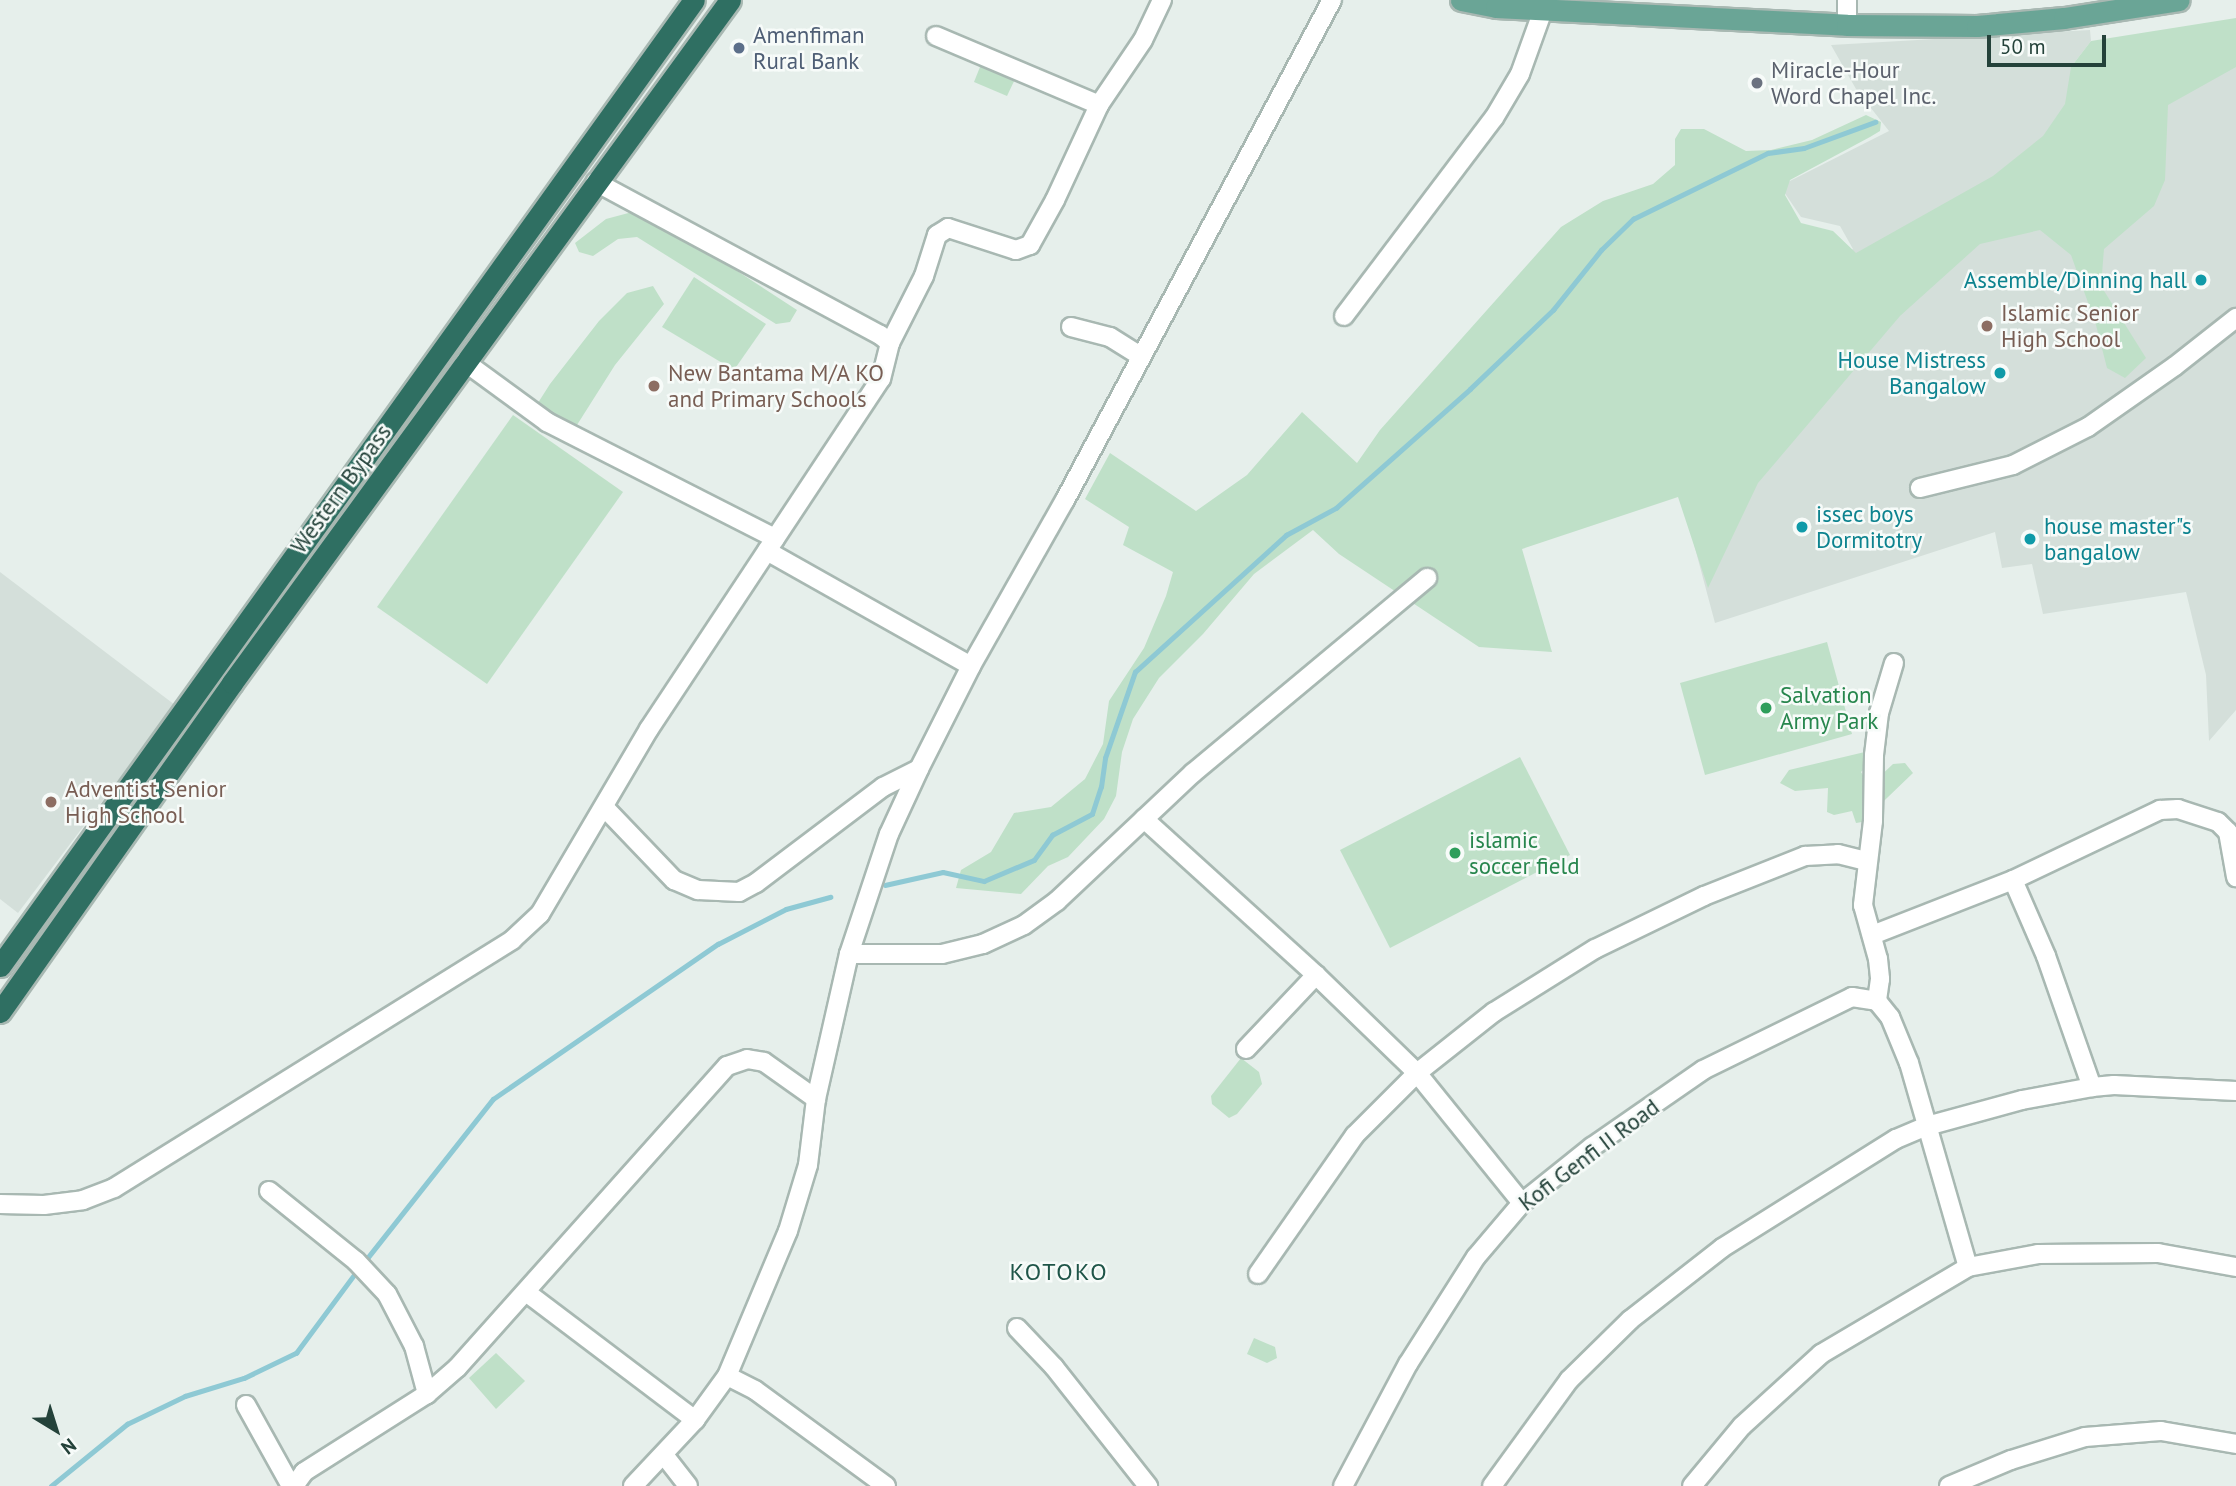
<!DOCTYPE html>
<html>
<head>
<meta charset="utf-8">
<style>
  body { margin:0 }
  #map { position:relative; width:2236px; height:1486px; overflow:hidden; background:#e6efeb; font-family:"PT Sans",sans-serif }
  div>[style] { position:absolute }
  [style*='--x'] { left:calc(var(--x)*1px); top:calc(var(--y)*1px); width:calc(var(--w)*1px); rotate:calc(var(--a)*1deg) }
  .built>* { inset:0; background:#d4dfda }
  .green>* { inset:0; background:#bfe0c8 }
  .stream>* { height:4.5px; margin:-2.25px; padding:0 2.25px; transform-origin:2.25px; border-radius:2.25px; background:#8ec9d4 }
  .roads { filter:drop-shadow(2px 0 #a8b8b2) drop-shadow(-2px 0 #a8b8b2) drop-shadow(0 2px #a8b8b2) drop-shadow(0 -2px #a8b8b2) }
  .minor>* { height:18px; margin:-9px; padding:0 9px; transform-origin:9px; border-radius:9px; background:#fff }
  .major>* { height:21px; margin:-10.5px; padding:0 10.5px; transform-origin:10.5px; border-radius:10.5px; background:#6aa596 }
  .highway>* { height:21px; margin:-10.5px; padding:0 10.5px; transform-origin:10.5px; border-radius:10.5px; background:#2f6f62 }
  .dots>* { width:19px; height:19px; translate:-50% -50%; box-sizing:border-box; border:4px solid #f7fbf9; border-radius:50% }
  span { translate:-50% -50%; white-space:nowrap; text-align:center; line-height:1.15; -webkit-text-stroke:5px #f7fbf9; paint-order:stroke }
  .service-label { font-size:23px; color:#4e5e75 }
  .left { translate:0 -50%; text-align:left }
  .worship-label { font-size:23px; color:#5b616d }
  .culture-label { font-size:23px; color:#0d838f }
  .right { translate:-100% -50%; text-align:right }
  .education-label { font-size:23px; color:#785e54 }
  .street-label { font-size:23px; color:#24423a }
  .leisure-label { font-size:23px; color:#27864d }
  .neighbourhood-label { font-size:24px; color:#1f5548; letter-spacing:2px }
  .north { position:absolute; left:21px; top:1395px; width:70px; height:70px; -webkit-text-stroke:5px #f7fbf9; paint-order:stroke; rotate:142deg; font-size:19px; font-weight:700; line-height:28px; text-align:center; color:#24423a }
  .north::after { content:''; display:block; margin:auto; width:24px; height:32px; background:#24423a; clip-path:polygon(50% 0,100% 100%,50% 72%,0 100%) }
  .scale { position:absolute; left:1987px; top:35px; width:119px; height:32px; box-sizing:border-box; border:4px solid #24423a; border-top:0; padding-left:9px; font-size:21px; line-height:24px; white-space:nowrap; color:#24423a; -webkit-text-stroke:5px #f7fbf9; paint-order:stroke }
</style>
</head>
<body>
<div id="map">
  <div class="built">
    <i style="clip-path:polygon(2090px 30px,2091px 41px,2071px 67px,2236px 30px,2236px 710px,2209px 741px,2206px 675px,2186px 592px,2043px 614px,2032px 564px,2002px 568px,1995px 532px,1715px 623px,1652px 387px,1823px 266px,1853px 249px,1840px 226px,1801px 217px,1780px 186px,1889px 131px,1856px 89px,1831px 45px)"></i>
    <i style="clip-path:polygon(0 572px,175px 705px,18px 913px,0 899px)"></i>
  </div>
  <div class="green">
    <i style="clip-path:polygon(2236px 18px,2236px 67px,2168px 105px,2165px 180px,2154px 206px,2104px 249px,2101px 286px,2146px 358px,2125px 378px,2107px 368px,2096px 325px,2071px 255px,2040px 230px,1980px 244px,1900px 316px,1758px 483px,1708px 588px,1678px 497px,1522px 549px,1552px 652px,1479px 647px,1339px 554px,1313px 530px,1254px 574px,1203px 634px,1159px 678px,1133px 719px,1122px 752px,1116px 796px,1104px 819px,1068px 857px,1048px 866px,1021px 894px,956px 888px,961px 870px,991px 852px,1014px 813px,1051px 807px,1085px 779px,1103px 744px,1109px 701px,1144px 648px,1166px 596px,1173px 572px,1123px 545px,1129px 527px,1085px 499px,1110px 453px,1196px 511px,1247px 475px,1302px 412px,1357px 463px,1380px 430px,1561px 227px,1603px 201px,1653px 184px,1675px 165px,1675px 139px,1681px 129px,1704px 129px,1746px 151px,1771px 150px,1812px 140px,1866px 115px,1881px 122px,1880px 131px,1870px 137px,1790px 180px,1785px 195px,1801px 223px,1833px 231px,1856px 253px,1993px 176px,2043px 136px,2065px 104px,2071px 67px,2091px 41px)"></i>
    <i style="clip-path:polygon(982px 62px,1016px 77px,1007px 96px,974px 82px)"></i>
    <i style="clip-path:polygon(636px 211px,665px 224px,797px 310px,790px 322px,776px 324px,637px 237px,618px 239px,593px 256px,579px 252px,575px 243px,606px 219px)"></i>
    <i style="clip-path:polygon(694px 277px,766px 324px,734px 370px,662px 327px)"></i>
    <i style="clip-path:polygon(653px 286px,664px 304px,615px 365px,570px 436px,554px 435px,534px 426px,529px 417px,550px 384px,599px 321px,627px 293px)"></i>
    <i style="clip-path:polygon(513px 415px,623px 492px,487px 684px,377px 607px)"></i>
    <i style="clip-path:polygon(1827px 642px,1852px 734px,1705px 775px,1680px 683px)"></i>
    <i style="clip-path:polygon(1869px 751px,1870px 763px,1861px 772px,1868px 783px,1876px 780px,1893px 764px,1905px 763px,1913px 773px,1862px 822px,1856px 823px,1852px 811px,1834px 815px,1827px 812px,1828px 788px,1795px 791px,1780px 783px,1789px 770px)"></i>
    <i style="clip-path:polygon(1520px 757px,1570px 855px,1390px 948px,1340px 850px)"></i>
    <i style="clip-path:polygon(1241px 1058px,1259px 1072px,1262px 1084px,1237px 1114px,1229px 1118px,1212px 1104px,1211px 1096px)"></i>
    <i style="clip-path:polygon(1254px 1338px,1275px 1347px,1277px 1358px,1267px 1363px,1247px 1354px)"></i>
    <i style="clip-path:polygon(496px 1353px,525px 1381px,496px 1409px,469px 1378px)"></i>
  </div>
  <div class="stream">
    <i style="--x:885;--y:885;--w:59;--a:-12.6"></i>
    <i style="--x:943;--y:872;--w:42;--a:12.4"></i>
    <i style="--x:984;--y:881;--w:54;--a:-22.8"></i>
    <i style="--x:1034;--y:860;--w:31;--a:-54"></i>
    <i style="--x:1052;--y:835;--w:45;--a:-27.7"></i>
    <i style="--x:1092;--y:814;--w:28;--a:-72"></i>
    <i style="--x:1101;--y:787;--w:29;--a:-82"></i>
    <i style="--x:1105;--y:758;--w:91;--a:-70.8"></i>
    <i style="--x:1135;--y:672;--w:204;--a:-42.2"></i>
    <i style="--x:1286;--y:535;--w:57;--a:-28.4"></i>
    <i style="--x:1336;--y:508;--w:179;--a:-41.6"></i>
    <i style="--x:1470;--y:389;--w:115;--a:-43.6"></i>
    <i style="--x:1553;--y:310;--w:77;--a:-51.3"></i>
    <i style="--x:1601;--y:250;--w:45;--a:-44.1"></i>
    <i style="--x:1633;--y:219;--w:150;--a:-26.1"></i>
    <i style="--x:1768;--y:153;--w:36;--a:-8"></i>
    <i style="--x:1804;--y:148;--w:76;--a:-20.1"></i>
    <i style="--x:365;--y:1261;--w:206;--a:-51.7"></i>
    <i style="--x:493;--y:1099;--w:273;--a:-34.6"></i>
    <i style="--x:718;--y:944;--w:76;--a:-27.2"></i>
    <i style="--x:786;--y:909;--w:46;--a:-15.3"></i>
    <i style="--x:51;--y:1486;--w:98;--a:-39.2"></i>
    <i style="--x:127;--y:1424;--w:64;--a:-25.8"></i>
    <i style="--x:185;--y:1396;--w:62;--a:-17"></i>
    <i style="--x:244;--y:1378;--w:58;--a:-25.7"></i>
    <i style="--x:296;--y:1353;--w:102;--a:-53.4"></i>
  </div>
  <div class="roads">
    <div class="minor">
      <i style="--x:1847;--y:25;--w:25;--a:-90"></i>
      <i style="--x:936;--y:36;--w:177;--a:22.9"></i>
      <i style="--x:1344;--y:316;--w:248;--a:-52.9"></i>
      <i style="--x:1494;--y:118;--w:51;--a:-59.4"></i>
      <i style="--x:1520;--y:74;--w:68;--a:-70.2"></i>
      <i style="--x:1071;--y:327;--w:40;--a:14.4"></i>
      <i style="--x:1110;--y:337;--w:36;--a:32"></i>
      <i style="--x:890;--y:343;--w:75;--a:-63.1"></i>
      <i style="--x:924;--y:276;--w:43;--a:-72.4"></i>
      <i style="--x:937;--y:235;--w:13;--a:-32"></i>
      <i style="--x:948;--y:228;--w:71;--a:17.9"></i>
      <i style="--x:1016;--y:250;--w:15;--a:-20"></i>
      <i style="--x:1030;--y:245;--w:51;--a:-60.9"></i>
      <i style="--x:1055;--y:200;--w:105;--a:-65.1"></i>
      <i style="--x:1099;--y:105;--w:78;--a:-55.9"></i>
      <i style="--x:1143;--y:40;--w:44;--a:-64.6"></i>
      <i style="--x:465;--y:362;--w:102;--a:36.2"></i>
      <i style="--x:547;--y:422;--w:256;--a:27"></i>
      <i style="--x:1920;--y:488;--w:96;--a:-13.9"></i>
      <i style="--x:2013;--y:465;--w:84;--a:-26.9"></i>
      <i style="--x:2088;--y:427;--w:106;--a:-35"></i>
      <i style="--x:2175;--y:366;--w:78;--a:-38.2"></i>
      <i style="--x:767;--y:551;--w:234;--a:29.4"></i>
      <i style="--x:1894;--y:663;--w:52;--a:106.7"></i>
      <i style="--x:1879;--y:713;--w:42;--a:96.8"></i>
      <i style="--x:1874;--y:755;--w:66;--a:90.9"></i>
      <i style="--x:1873;--y:821;--w:85;--a:96.8"></i>
      <i style="--x:1863;--y:905;--w:56;--a:74.5"></i>
      <i style="--x:1878;--y:959;--w:20;--a:84"></i>
      <i style="--x:1880;--y:979;--w:22;--a:98"></i>
      <i style="--x:1877;--y:1001;--w:21;--a:51"></i>
      <i style="--x:1890;--y:1017;--w:50;--a:67.6"></i>
      <i style="--x:1909;--y:1063;--w:212;--a:73.9"></i>
      <i style="--x:605;--y:808;--w:100;--a:46.2"></i>
      <i style="--x:674;--y:880;--w:26;--a:23"></i>
      <i style="--x:698;--y:890;--w:41;--a:2.8"></i>
      <i style="--x:739;--y:892;--w:19;--a:-28"></i>
      <i style="--x:756;--y:883;--w:159;--a:-37.1"></i>
      <i style="--x:883;--y:787;--w:40;--a:-26.6"></i>
      <i style="--x:1144;--y:819;--w:232;--a:42.2"></i>
      <i style="--x:1316;--y:975;--w:141;--a:44.1"></i>
      <i style="--x:1417;--y:1073;--w:167;--a:51.1"></i>
      <i style="--x:2013;--y:880;--w:83;--a:66.5"></i>
      <i style="--x:2046;--y:956;--w:139;--a:70.7"></i>
      <i style="--x:1872;--y:935;--w:151;--a:-21.3"></i>
      <i style="--x:2013;--y:880;--w:163;--a:-25.5"></i>
      <i style="--x:2160;--y:810;--w:18;--a:-3"></i>
      <i style="--x:2178;--y:809;--w:42;--a:18"></i>
      <i style="--x:2218;--y:822;--w:14;--a:45"></i>
      <i style="--x:2228;--y:832;--w:46;--a:79.9"></i>
      <i style="--x:849;--y:954;--w:93;--a:0"></i>
      <i style="--x:942;--y:954;--w:42;--a:-13.7"></i>
      <i style="--x:983;--y:944;--w:45;--a:-24.9"></i>
      <i style="--x:1024;--y:925;--w:41;--a:-36"></i>
      <i style="--x:1057;--y:901;--w:187;--a:-43.3"></i>
      <i style="--x:1193;--y:773;--w:305;--a:-39.8"></i>
      <i style="--x:1246;--y:1049;--w:102;--a:-46.6"></i>
      <i style="--x:269;--y:1191;--w:112;--a:38.8"></i>
      <i style="--x:356;--y:1261;--w:45;--a:46.8"></i>
      <i style="--x:387;--y:1294;--w:59;--a:62.6"></i>
      <i style="--x:414;--y:1346;--w:50;--a:74.8"></i>
      <i style="--x:0;--y:1204;--w:44;--a:1.3"></i>
      <i style="--x:44;--y:1205;--w:39;--a:-7"></i>
      <i style="--x:83;--y:1200;--w:33;--a:-21"></i>
      <i style="--x:114;--y:1188;--w:469;--a:-31.9"></i>
      <i style="--x:512;--y:940;--w:38;--a:-43"></i>
      <i style="--x:540;--y:914;--w:215;--a:-59.5"></i>
      <i style="--x:649;--y:729;--w:420;--a:-56.5"></i>
      <i style="--x:881;--y:379;--w:37;--a:-76"></i>
      <i style="--x:890;--y:343;--w:13;--a:-141"></i>
      <i style="--x:880;--y:335;--w:323;--a:-151.7"></i>
      <i style="--x:1258;--y:1274;--w:169;--a:-55.1"></i>
      <i style="--x:1355;--y:1135;--w:88;--a:-45"></i>
      <i style="--x:1417;--y:1073;--w:98;--a:-38.4"></i>
      <i style="--x:1494;--y:1012;--w:119;--a:-32"></i>
      <i style="--x:1595;--y:949;--w:121;--a:-25.9"></i>
      <i style="--x:1704;--y:896;--w:109;--a:-21.6"></i>
      <i style="--x:1805;--y:856;--w:33;--a:-3"></i>
      <i style="--x:1838;--y:854;--w:30;--a:14"></i>
      <i style="--x:526;--y:1292;--w:212;--a:37.1"></i>
      <i style="--x:1017;--y:1328;--w:54;--a:46.5"></i>
      <i style="--x:1054;--y:1367;--w:152;--a:51.7"></i>
      <i style="--x:246;--y:1405;--w:93;--a:60.9"></i>
      <i style="--x:664;--y:1455;--w:39;--a:52"></i>
      <i style="--x:294;--y:1486;--w:17;--a:-54"></i>
      <i style="--x:304;--y:1472;--w:146;--a:-32.4"></i>
      <i style="--x:427;--y:1394;--w:40;--a:-41"></i>
      <i style="--x:457;--y:1368;--w:405;--a:-48.2"></i>
      <i style="--x:727;--y:1066;--w:21;--a:-19"></i>
      <i style="--x:747;--y:1059;--w:17;--a:10"></i>
      <i style="--x:764;--y:1062;--w:64;--a:35.4"></i>
      <i style="--x:633;--y:1486;--w:91;--a:-46.8"></i>
      <i style="--x:695;--y:1420;--w:54;--a:-54"></i>
      <i style="--x:886;--y:1486;--w:162;--a:-143.8"></i>
      <i style="--x:755;--y:1390;--w:31;--a:-153"></i>
      <i style="--x:727;--y:1376;--w:157;--a:-67.2"></i>
      <i style="--x:788;--y:1231;--w:69;--a:-73.1"></i>
      <i style="--x:808;--y:1165;--w:66;--a:-83.1"></i>
      <i style="--x:816;--y:1099;--w:149;--a:-77.2"></i>
      <i style="--x:849;--y:954;--w:126;--a:-71.6"></i>
      <i style="--x:889;--y:834;--w:72;--a:-65.2"></i>
      <i style="--x:919;--y:769;--w:115;--a:-63.2"></i>
      <i style="--x:971;--y:666;--w:191;--a:-60.5"></i>
      <i style="--x:1065;--y:500;--w:567;--a:-61.9"></i>
      <i style="--x:1343;--y:1486;--w:138;--a:-62"></i>
      <i style="--x:1408;--y:1364;--w:127;--a:-57.6"></i>
      <i style="--x:1476;--y:1257;--w:71;--a:-49.6"></i>
      <i style="--x:1522;--y:1203;--w:90;--a:-38.7"></i>
      <i style="--x:1592;--y:1147;--w:135;--a:-34.7"></i>
      <i style="--x:1703;--y:1070;--w:166;--a:-26.1"></i>
      <i style="--x:1852;--y:997;--w:25;--a:9"></i>
      <i style="--x:1492;--y:1486;--w:131;--a:-54"></i>
      <i style="--x:1569;--y:1380;--w:86;--a:-44.5"></i>
      <i style="--x:1630;--y:1320;--w:117;--a:-38"></i>
      <i style="--x:1722;--y:1248;--w:205;--a:-32.1"></i>
      <i style="--x:1896;--y:1139;--w:34;--a:-23"></i>
      <i style="--x:1927;--y:1126;--w:98;--a:-15.3"></i>
      <i style="--x:2022;--y:1100;--w:71;--a:-10.5"></i>
      <i style="--x:2092;--y:1087;--w:22;--a:-5"></i>
      <i style="--x:2114;--y:1085;--w:122;--a:2.8"></i>
      <i style="--x:1692;--y:1486;--w:78;--a:-50.2"></i>
      <i style="--x:1742;--y:1426;--w:107;--a:-42.3"></i>
      <i style="--x:1821;--y:1354;--w:171;--a:-30.6"></i>
      <i style="--x:1968;--y:1267;--w:71;--a:-10.5"></i>
      <i style="--x:2038;--y:1254;--w:120;--a:-0.5"></i>
      <i style="--x:2158;--y:1253;--w:79;--a:10.2"></i>
      <i style="--x:1949;--y:1486;--w:67;--a:-22.8"></i>
      <i style="--x:2011;--y:1460;--w:77;--a:-17.3"></i>
      <i style="--x:2085;--y:1437;--w:76;--a:-4.5"></i>
      <i style="--x:2161;--y:1431;--w:76;--a:9.8"></i>
    </div>
    <div class="major">
      <i style="--x:1461;--y:0;--w:36;--a:11"></i>
      <i style="--x:1496;--y:7;--w:351;--a:2.9"></i>
      <i style="--x:1847;--y:25;--w:130;--a:0.4"></i>
      <i style="--x:1977;--y:26;--w:87;--a:-5.3"></i>
      <i style="--x:2064;--y:18;--w:116;--a:-8.9"></i>
    </div>
    <div class="highway">
      <i style="--x:0;--y:966;--w:1189;--a:-54.31"></i>
      <i style="--x:0;--y:1012;--w:403;--a:-54.8"></i>
      <i style="--x:232;--y:683;--w:845;--a:-53.9"></i>
    </div>
  </div>
  <div class="dots">
    <i style="left:739px;top:48px;background:#5c6f8a"></i>
    <i style="left:1757px;top:83px;background:#6b7280"></i>
    <i style="left:2201px;top:280px;background:#0f9aa8"></i>
    <i style="left:1987px;top:326px;background:#8d6e63"></i>
    <i style="left:2000px;top:373px;background:#0f9aa8"></i>
    <i style="left:654px;top:386px;background:#8d6e63"></i>
    <i style="left:1802px;top:527px;background:#0f9aa8"></i>
    <i style="left:2030px;top:539px;background:#0f9aa8"></i>
    <i style="left:1766px;top:708px;background:#2e9e5b"></i>
    <i style="left:51px;top:802px;background:#8d6e63"></i>
    <i style="left:1455px;top:853px;background:#2e9e5b"></i>
  </div>
  <div class="service-label">
    <span class="left" style="left:753px;top:48px">Amenfiman<br>Rural Bank</span>
  </div>
  <div class="worship-label">
    <span class="left" style="left:1771px;top:83px">Miracle-Hour<br>Word Chapel Inc.</span>
  </div>
  <div class="culture-label">
    <span class="right" style="left:2187px;top:280px">Assemble/Dinning hall</span>
    <span class="right" style="left:1986px;top:373px">House Mistress<br>Bangalow</span>
    <span class="left" style="left:1816px;top:527px">issec boys<br>Dormitotry</span>
    <span class="left" style="left:2044px;top:539px">house master"s<br>bangalow</span>
  </div>
  <div class="education-label">
    <span class="left" style="left:2001px;top:326px">Islamic Senior<br>High School</span>
    <span class="left" style="left:668px;top:386px">New Bantama M/A KO<br>and Primary Schools</span>
    <span class="left" style="left:65px;top:802px">Adventist Senior<br>High School</span>
  </div>
  <div class="street-label">
    <span style="left:341px;top:489px;rotate:-54deg">Western Bypass</span>
    <span style="left:1589px;top:1155px;rotate:-37deg">Kofi Genfi II Road</span>
  </div>
  <div class="leisure-label">
    <span class="left" style="left:1780px;top:708px">Salvation<br>Army Park</span>
    <span class="left" style="left:1469px;top:853px">islamic<br>soccer field</span>
  </div>
  <div class="neighbourhood-label">
    <span style="left:1059px;top:1272px">KOTOKO</span>
  </div>
  <div class="north">N</div>
  <div class="scale">50 m</div>
</div>
</body>
</html>
